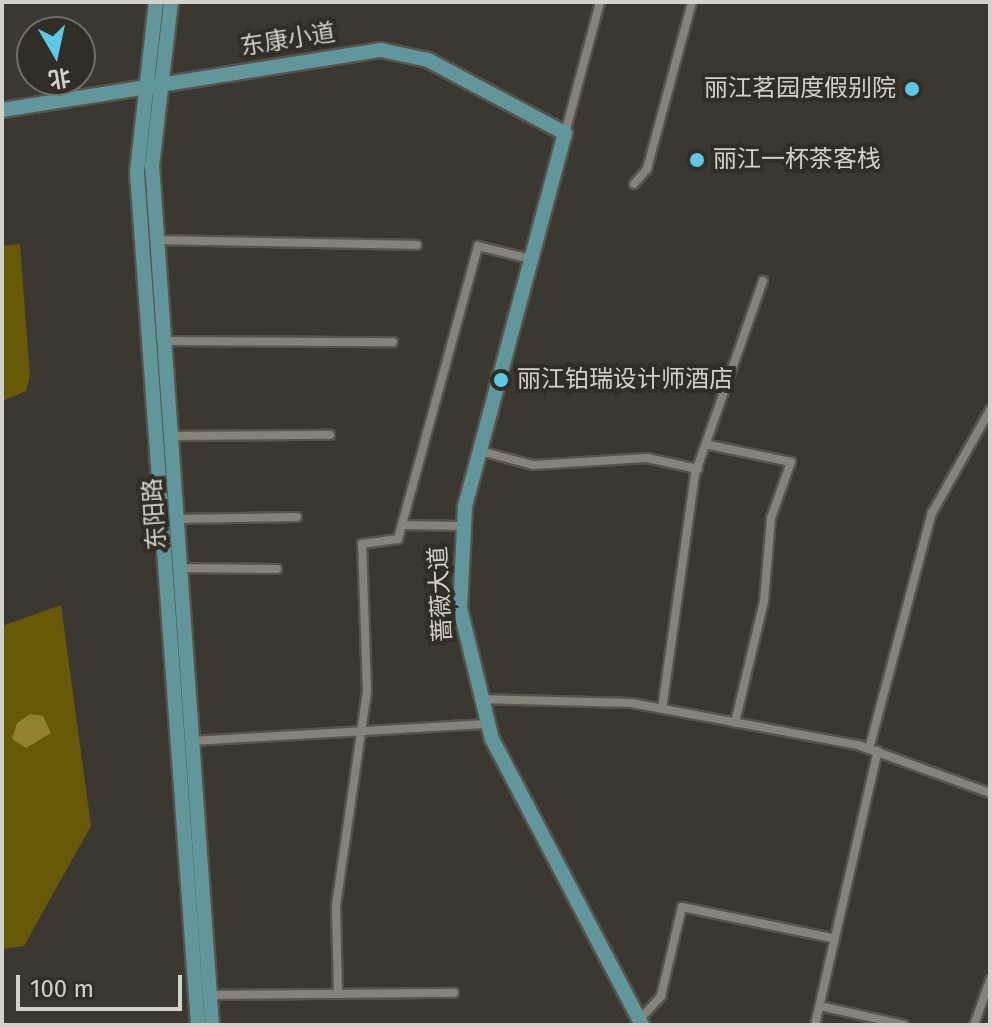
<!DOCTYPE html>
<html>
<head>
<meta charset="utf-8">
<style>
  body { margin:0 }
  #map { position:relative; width:992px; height:1027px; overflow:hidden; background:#3a3830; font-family:"Fira Sans","Noto Sans SC",sans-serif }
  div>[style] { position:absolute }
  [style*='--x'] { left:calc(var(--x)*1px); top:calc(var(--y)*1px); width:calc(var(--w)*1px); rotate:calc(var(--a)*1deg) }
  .green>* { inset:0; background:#685908 }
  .water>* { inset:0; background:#928131 }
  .roads { filter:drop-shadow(2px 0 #56544e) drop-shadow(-2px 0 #56544e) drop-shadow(0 2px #56544e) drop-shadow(0 -2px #56544e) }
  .street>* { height:8px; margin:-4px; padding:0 4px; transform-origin:4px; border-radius:4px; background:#85847a }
  .secondary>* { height:14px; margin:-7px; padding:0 7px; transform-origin:7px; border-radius:7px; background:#61979b }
  .dots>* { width:22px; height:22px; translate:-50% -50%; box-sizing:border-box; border:4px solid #302e26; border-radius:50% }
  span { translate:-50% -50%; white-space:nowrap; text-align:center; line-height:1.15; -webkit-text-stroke:8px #302e26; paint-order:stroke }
  .street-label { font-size:24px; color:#d2d1cc }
  .poi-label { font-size:24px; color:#d2d1cc }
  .right { translate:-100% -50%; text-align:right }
  .left { translate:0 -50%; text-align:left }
  .frame { position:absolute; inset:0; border:4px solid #d2d1cc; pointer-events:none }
  .north { position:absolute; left:16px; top:16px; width:80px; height:80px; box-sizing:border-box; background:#302e26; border:2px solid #716f68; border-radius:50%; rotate:171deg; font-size:22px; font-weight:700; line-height:32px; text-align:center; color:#d2d1cc }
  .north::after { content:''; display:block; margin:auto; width:28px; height:36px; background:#5bc8e6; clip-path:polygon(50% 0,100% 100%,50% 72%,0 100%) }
  .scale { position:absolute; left:16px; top:975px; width:166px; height:36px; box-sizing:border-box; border:4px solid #d2d1cc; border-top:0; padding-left:10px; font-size:24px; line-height:28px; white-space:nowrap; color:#d2d1cc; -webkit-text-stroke:6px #302e26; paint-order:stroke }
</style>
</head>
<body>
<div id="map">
  <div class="green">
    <i style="clip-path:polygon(20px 244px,30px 376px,26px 391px,2px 401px,2px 246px)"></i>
    <i style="clip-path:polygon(61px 605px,91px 826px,24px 946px,2px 949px,2px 626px)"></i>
  </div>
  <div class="water">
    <i style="clip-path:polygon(30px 714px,43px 716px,51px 733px,26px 748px,12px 739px,17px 723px)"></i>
  </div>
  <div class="roads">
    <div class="street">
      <i style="--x:565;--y:133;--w:136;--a:-75"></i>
      <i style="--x:634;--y:184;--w:20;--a:-49"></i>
      <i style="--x:647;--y:169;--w:173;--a:-74.9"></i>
      <i style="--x:159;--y:240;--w:258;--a:1.1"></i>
      <i style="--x:166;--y:341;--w:227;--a:0.3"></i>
      <i style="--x:172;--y:436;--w:158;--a:-0.4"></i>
      <i style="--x:709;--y:445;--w:84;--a:11.7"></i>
      <i style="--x:791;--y:462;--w:59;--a:109.7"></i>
      <i style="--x:771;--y:518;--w:83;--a:94.8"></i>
      <i style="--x:764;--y:601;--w:125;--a:103.4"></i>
      <i style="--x:480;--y:451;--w:55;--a:14.8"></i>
      <i style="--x:533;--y:465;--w:114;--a:-3.5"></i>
      <i style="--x:647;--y:458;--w:52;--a:12.2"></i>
      <i style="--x:177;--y:519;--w:120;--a:-1"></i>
      <i style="--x:402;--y:525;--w:59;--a:1"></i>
      <i style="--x:181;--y:568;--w:96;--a:0.6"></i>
      <i style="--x:479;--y:699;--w:152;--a:1.5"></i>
      <i style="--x:631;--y:703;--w:231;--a:10.5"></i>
      <i style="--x:858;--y:745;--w:140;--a:20"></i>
      <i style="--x:662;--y:709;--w:237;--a:-82"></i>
      <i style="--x:695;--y:474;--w:205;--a:-70.6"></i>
      <i style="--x:192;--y:741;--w:294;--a:-3.3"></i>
      <i style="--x:869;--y:749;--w:244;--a:-75.1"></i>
      <i style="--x:932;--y:513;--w:118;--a:-60.6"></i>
      <i style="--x:338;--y:994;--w:88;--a:-91.3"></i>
      <i style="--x:336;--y:906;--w:217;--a:-81.8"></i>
      <i style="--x:367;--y:691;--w:147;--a:-91.9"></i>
      <i style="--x:362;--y:544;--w:36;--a:-8"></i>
      <i style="--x:398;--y:539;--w:304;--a:-74.7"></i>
      <i style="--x:478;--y:246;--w:50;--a:13.8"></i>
      <i style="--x:209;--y:995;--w:245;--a:-0.5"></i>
      <i style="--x:820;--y:1006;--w:86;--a:12.7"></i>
      <i style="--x:639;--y:1020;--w:33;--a:-47"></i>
      <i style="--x:661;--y:996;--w:91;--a:-76.7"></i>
      <i style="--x:682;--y:907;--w:153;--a:11.7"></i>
      <i style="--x:815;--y:1025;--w:281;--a:-77.1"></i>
      <i style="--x:974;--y:1025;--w:48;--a:-70.4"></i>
    </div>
    <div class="secondary">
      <i style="--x:156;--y:2;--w:171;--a:96.4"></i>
      <i style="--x:137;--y:172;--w:855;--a:85.91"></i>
      <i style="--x:171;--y:2;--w:164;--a:96.6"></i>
      <i style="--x:152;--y:165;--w:862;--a:86.01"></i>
      <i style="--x:2;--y:110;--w:384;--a:-9"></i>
      <i style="--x:381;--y:50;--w:48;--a:12"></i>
      <i style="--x:428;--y:60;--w:155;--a:28.1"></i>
      <i style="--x:565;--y:133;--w:387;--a:105"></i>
      <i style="--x:465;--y:507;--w:101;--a:92.8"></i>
      <i style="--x:460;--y:608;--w:135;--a:76.3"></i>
      <i style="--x:492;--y:739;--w:323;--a:62.3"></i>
    </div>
  </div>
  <div class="dots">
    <i style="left:912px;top:89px;background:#5bc8e6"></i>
    <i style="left:697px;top:160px;background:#5bc8e6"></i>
    <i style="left:501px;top:380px;background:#5bc8e6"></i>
  </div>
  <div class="street-label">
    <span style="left:288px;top:40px;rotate:-9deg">东康小道</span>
    <span style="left:155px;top:514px;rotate:-94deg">东阳路</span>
    <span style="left:441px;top:594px;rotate:-93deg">蔷薇大道</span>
  </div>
  <div class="poi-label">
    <span class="right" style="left:896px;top:89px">丽江茗园度假别院</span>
    <span class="left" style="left:713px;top:160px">丽江一杯茶客栈</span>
    <span class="left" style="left:517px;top:380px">丽江铂瑞设计师酒店</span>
  </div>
  <div class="frame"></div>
  <div class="north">北</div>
  <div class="scale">100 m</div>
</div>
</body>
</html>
